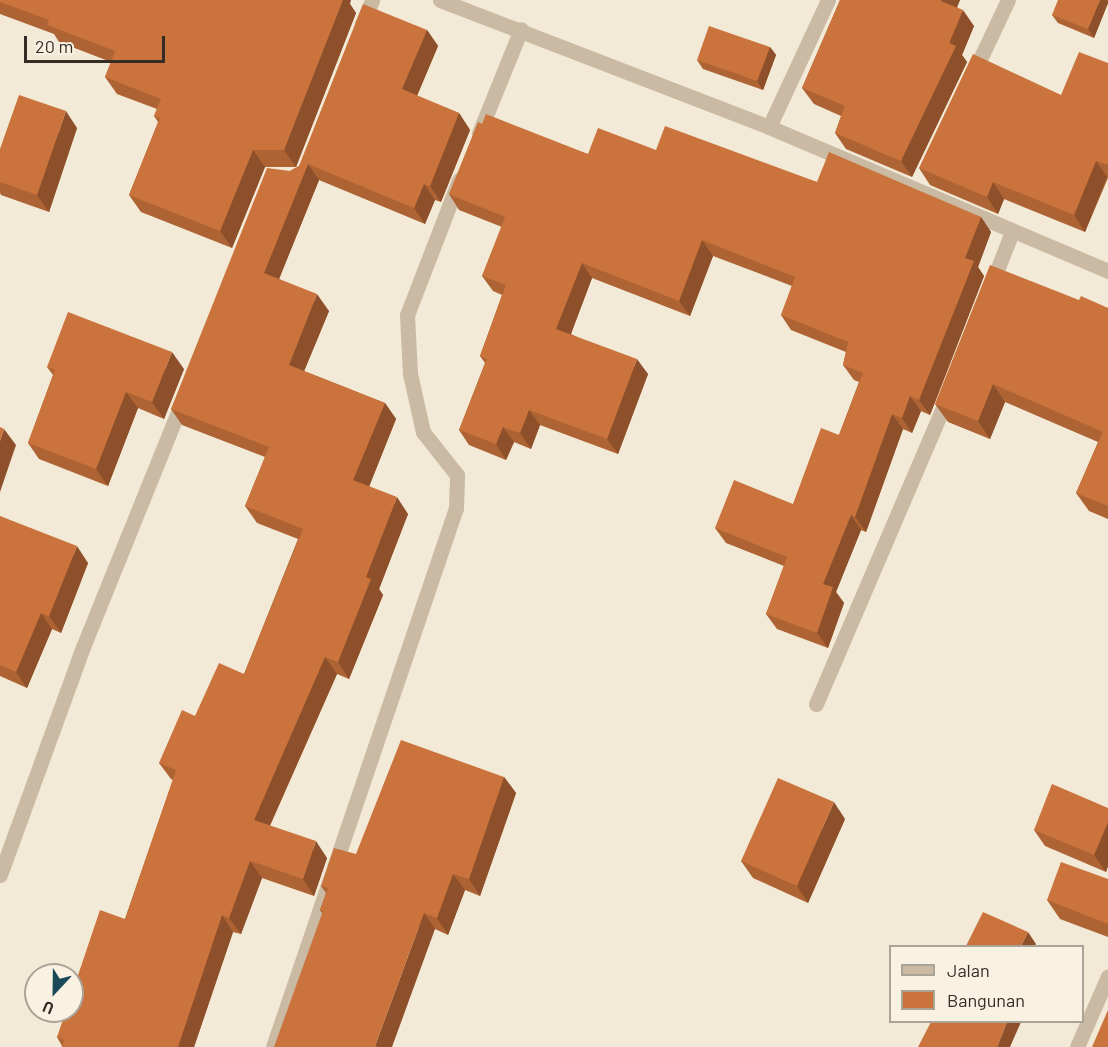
<!DOCTYPE html>
<html>
<head>
<meta charset="utf-8">
<style>
  body { margin:0 }
  #map { position:relative; width:1108px; height:1047px; overflow:hidden; background:#f2e9d7; font-family:Barlow,sans-serif }
  div>[style] { position:absolute }
  [style*='--x'] { left:calc(var(--x)*1px); top:calc(var(--y)*1px); width:calc(var(--w)*1px); rotate:calc(var(--a)*1deg) }
  .minor>* { height:15px; margin:-7.5px; padding:0 7.5px; transform-origin:7.5px; border-radius:7.5px; background:#cabaa3 }
  .wall>* { inset:0; background:#ae6334 }
  .shaded-wall>* { inset:0; background:#8d502a }
  .building>* { inset:0; background:#ca733c }
  span { translate:-50% -50%; white-space:nowrap; text-align:center; line-height:1.15; -webkit-text-stroke:4.5px #f9f2e3; paint-order:stroke }
  .legend { position:absolute; left:889px; top:945px; width:195px; height:78px; box-sizing:border-box; background:#f9f2e3; border:2px solid #aaa397; margin:0; padding:8px 10px; list-style:none; font-size:18px; color:#342c25 }
  .legend li { display:flex; align-items:center; gap:12px; height:30px }
  .legend b { width:30px; border:2px solid #aaa397 }
  .north { position:absolute; left:24px; top:963px; width:60px; height:60px; box-sizing:border-box; background:#f9f2e3; border:2px solid #aaa397; border-radius:50%; rotate:202deg; font-size:16px; font-weight:700; line-height:24px; text-align:center; color:#342c25 }
  .north::after { content:''; display:block; margin:auto; width:21px; height:27px; background:#1a4a57; clip-path:polygon(50% 0,100% 100%,50% 72%,0 100%) }
  .scale { position:absolute; left:24px; top:36px; width:141px; height:27px; box-sizing:border-box; border:3px solid #342c25; border-top:0; padding-left:8px; font-size:18px; line-height:21px; white-space:nowrap; color:#342c25; -webkit-text-stroke:4px #f9f2e3; paint-order:stroke }
</style>
</head>
<body>
<div id="map">
  <div class="minor">
    <i style="--x:440;--y:0;--w:353;--a:21.1"></i>
    <i style="--x:769;--y:127;--w:368;--a:23"></i>
    <i style="--x:362;--y:24;--w:26;--a:-67"></i>
    <i style="--x:972;--y:76;--w:84;--a:-64.7"></i>
    <i style="--x:769;--y:127;--w:140;--a:-65.1"></i>
    <i style="--x:479;--y:133;--w:112;--a:-68"></i>
    <i style="--x:990;--y:288;--w:60;--a:-68.6"></i>
    <i style="--x:816;--y:704;--w:337;--a:-66.8"></i>
    <i style="--x:0;--y:875;--w:243;--a:-70"></i>
    <i style="--x:83;--y:647;--w:267;--a:-68"></i>
    <i style="--x:273;--y:1047;--w:569;--a:-71.25"></i>
    <i style="--x:456;--y:508;--w:33;--a:-88"></i>
    <i style="--x:457;--y:475;--w:55;--a:-128.3"></i>
    <i style="--x:423;--y:432;--w:59;--a:-102.6"></i>
    <i style="--x:410;--y:374;--w:59;--a:-92.9"></i>
    <i style="--x:407;--y:315;--w:145;--a:-68.9"></i>
    <i style="--x:1077;--y:1047;--w:77;--a:-66.4"></i>
  </div>
  <div class="wall">
    <i style="clip-path:polygon(0 0,350px 4px,356px 13px,296px 167px,265px 167px,232px 248px,141px 212px,129px 195px,158px 122px,154px 116px,157px 109px,117px 94px,105px 77px,111px 62px,59px 42px,54px 34px,0 14px)"></i>
    <i style="clip-path:polygon(840px 0,960px 0,957px 7px,974px 26px,962px 55px,967px 62px,912px 177px,846px 149px,835px 133px,841px 116px,814px 104px,802px 88px)"></i>
    <i style="clip-path:polygon(1108px 0,1108px 3px,1094px 38px,1058px 23px,1052px 15px)"></i>
    <i style="clip-path:polygon(427px 30px,438px 46px,417px 96px,459px 113px,470px 130px,441px 202px,435px 200px,425px 224px,319px 180px,279px 279px,329px 311px,304px 371px,385px 403px,396px 419px,369px 486px,408px 514px,379px 589px,383px 595px,349px 679px,337px 674px,270px 826px,327px 858px,314px 896px,262px 878px,241px 934px,233px 932px,194px 1047px,62px 1047px,62px 1046px,57px 1037px,125px 919px,173px 780px,171px 779px,159px 763px,195px 716px,244px 674px,298px 539px,257px 523px,245px 506px,265px 457px,182px 425px,171px 409px,290px 171px,299px 166px)"></i>
    <i style="clip-path:polygon(770px 47px,776px 55px,763px 90px,703px 69px,697px 60px)"></i>
    <i style="clip-path:polygon(1108px 63px,1108px 178px,1085px 232px,1004px 199px,998px 214px,930px 185px,919px 168px,1061px 95px)"></i>
    <i style="clip-path:polygon(482px 124px,588px 154px,656px 150px,817px 182px,981px 217px,991px 232px,978px 267px,984px 276px,930px 415px,921px 411px,912px 433px,903px 429px,866px 532px,861px 530px,836px 592px,844px 603px,828px 648px,777px 629px,766px 614px,784px 566px,726px 543px,715px 528px,793px 504px,839px 435px,859px 382px,854px 380px,843px 365px,846px 352px,791px 330px,781px 315px,792px 286px,713px 256px,690px 316px,592px 278px,571px 334px,648px 374px,618px 454px,540px 425px,531px 449px,514px 442px,506px 460px,469px 445px,459px 430px,485px 363px,480px 356px,502px 295px,493px 291px,482px 276px,502px 227px,459px 210px,449px 194px)"></i>
    <i style="clip-path:polygon(77px 128px,49px 212px,1px 195px,0 193px,0 149px)"></i>
    <i style="clip-path:polygon(1079px 300px,1108px 308px,1108px 519px,1089px 511px,1076px 493px,1098px 442px,1005px 402px,990px 439px,948px 422px,935px 404px)"></i>
    <i style="clip-path:polygon(47px 367px,184px 369px,164px 419px,138px 408px,108px 486px,39px 459px,28px 443px,53px 375px)"></i>
    <i style="clip-path:polygon(0 516px,88px 563px,61px 633px,52px 629px,27px 688px,0 676px)"></i>
    <i style="clip-path:polygon(504px 777px,516px 793px,480px 896px,465px 890px,448px 935px,435px 929px,322px 913px,320px 910px,326px 893px,321px 886px,356px 854px)"></i>
    <i style="clip-path:polygon(1108px 808px,1108px 866px,1106px 872px,1045px 846px,1034px 830px)"></i>
    <i style="clip-path:polygon(845px 819px,808px 903px,753px 878px,741px 861px)"></i>
    <i style="clip-path:polygon(1108px 879px,1108px 937px,1060px 919px,1047px 900px)"></i>
  </div>
  <div class="shaded-wall">
    <i style="clip-path:polygon(341px 0,351px 0,350px 4px,356px 13px,296px 167px,284px 150px)"></i>
    <i style="clip-path:polygon(942px 0,960px 0,953px 17px,941px 1px)"></i>
    <i style="clip-path:polygon(1100px 0,1108px 0,1108px 3px,1094px 38px,1088px 29px)"></i>
    <i style="clip-path:polygon(963px 10px,974px 26px,962px 55px,967px 62px,912px 177px,901px 161px)"></i>
    <i style="clip-path:polygon(427px 30px,438px 46px,413px 105px,402px 89px)"></i>
    <i style="clip-path:polygon(770px 47px,776px 55px,763px 90px,757px 81px)"></i>
    <i style="clip-path:polygon(66px 111px,77px 128px,49px 212px,37px 195px)"></i>
    <i style="clip-path:polygon(459px 113px,470px 130px,441px 202px,430px 186px)"></i>
    <i style="clip-path:polygon(253px 150px,265px 167px,232px 248px,220px 231px)"></i>
    <i style="clip-path:polygon(1096px 161px,1107px 177px,1085px 232px,1074px 215px)"></i>
    <i style="clip-path:polygon(308px 164px,319px 180px,275px 289px,264px 273px)"></i>
    <i style="clip-path:polygon(993px 182px,1004px 199px,998px 214px,987px 197px)"></i>
    <i style="clip-path:polygon(424px 184px,435px 200px,425px 224px,414px 208px)"></i>
    <i style="clip-path:polygon(981px 217px,991px 232px,978px 267px,984px 276px,930px 415px,919px 400px,965px 258px)"></i>
    <i style="clip-path:polygon(702px 240px,713px 256px,690px 316px,679px 301px)"></i>
    <i style="clip-path:polygon(582px 263px,592px 278px,567px 344px,556px 329px)"></i>
    <i style="clip-path:polygon(317px 294px,329px 311px,300px 381px,289px 365px)"></i>
    <i style="clip-path:polygon(172px 352px,184px 369px,164px 419px,152px 402px)"></i>
    <i style="clip-path:polygon(637px 359px,648px 374px,618px 454px,607px 439px)"></i>
    <i style="clip-path:polygon(993px 384px,1005px 402px,990px 439px,978px 421px)"></i>
    <i style="clip-path:polygon(126px 392px,138px 408px,108px 486px,96px 469px)"></i>
    <i style="clip-path:polygon(910px 396px,921px 411px,912px 433px,902px 418px)"></i>
    <i style="clip-path:polygon(385px 403px,396px 419px,365px 497px,353px 480px)"></i>
    <i style="clip-path:polygon(529px 410px,540px 425px,531px 449px,520px 433px)"></i>
    <i style="clip-path:polygon(892px 414px,903px 429px,866px 532px,855px 517px)"></i>
    <i style="clip-path:polygon(503px 427px,514px 442px,506px 460px,496px 444px)"></i>
    <i style="clip-path:polygon(4px 429px,16px 445px,0 492px,0 441px)"></i>
    <i style="clip-path:polygon(397px 497px,408px 514px,379px 589px,383px 595px,349px 679px,338px 662px,366px 577px)"></i>
    <i style="clip-path:polygon(851px 515px,861px 530px,836px 592px,844px 603px,828px 648px,817px 633px,823px 584px)"></i>
    <i style="clip-path:polygon(77px 546px,88px 563px,61px 633px,49px 616px)"></i>
    <i style="clip-path:polygon(41px 613px,52px 629px,27px 688px,16px 672px)"></i>
    <i style="clip-path:polygon(325px 657px,337px 674px,265px 836px,254px 820px)"></i>
    <i style="clip-path:polygon(504px 777px,516px 793px,480px 896px,469px 879px)"></i>
    <i style="clip-path:polygon(834px 802px,845px 819px,808px 903px,797px 886px)"></i>
    <i style="clip-path:polygon(1108px 822px,1108px 866px,1106px 872px,1094px 855px)"></i>
    <i style="clip-path:polygon(316px 841px,327px 858px,314px 896px,303px 879px)"></i>
    <i style="clip-path:polygon(250px 861px,262px 878px,241px 934px,229px 918px)"></i>
    <i style="clip-path:polygon(453px 874px,465px 890px,448px 935px,437px 918px)"></i>
    <i style="clip-path:polygon(424px 913px,435px 929px,392px 1047px,376px 1047px,375px 1046px)"></i>
    <i style="clip-path:polygon(222px 915px,233px 932px,194px 1047px,178px 1047px)"></i>
    <i style="clip-path:polygon(1028px 932px,1036px 944px,1035px 946px,1021px 946px)"></i>
    <i style="clip-path:polygon(1007px 1022px,1021px 1022px,1010px 1047px,997px 1047px)"></i>
  </div>
  <div class="building">
    <i style="clip-path:polygon(0 0,343px 0,284px 150px,253px 150px,220px 231px,129px 195px,160px 118px,154px 116px,161px 99px,105px 77px,115px 51px,47px 25px,49px 20px,0 2px)"></i>
    <i style="clip-path:polygon(840px 0,942px 0,941px 1px,963px 10px,949px 43px,956px 46px,901px 161px,835px 133px,845px 106px,802px 88px)"></i>
    <i style="clip-path:polygon(1058px 0,1100px 0,1088px 29px,1052px 15px)"></i>
    <i style="clip-path:polygon(363px 4px,427px 30px,402px 89px,459px 113px,430px 186px,424px 184px,414px 208px,308px 164px,264px 273px,317px 294px,289px 365px,385px 403px,353px 480px,397px 497px,366px 577px,371px 579px,338px 662px,325px 657px,254px 820px,316px 841px,303px 879px,250px 861px,229px 918px,222px 915px,178px 1047px,62px 1047px,64px 1040px,57px 1037px,66px 1011px,72px 1011px,72px 993px,100px 910px,125px 919px,176px 770px,159px 763px,182px 710px,195px 716px,219px 663px,244px 674px,303px 529px,245px 506px,269px 447px,171px 409px,267px 168px,290px 171px,299px 166px)"></i>
    <i style="clip-path:polygon(709px 26px,770px 47px,757px 81px,697px 60px)"></i>
    <i style="clip-path:polygon(1079px 52px,1108px 63px,1108px 165px,1096px 161px,1074px 215px,993px 182px,987px 197px,919px 168px,973px 54px,1061px 95px)"></i>
    <i style="clip-path:polygon(19px 95px,66px 111px,37px 195px,0 182px,0 149px)"></i>
    <i style="clip-path:polygon(486px 114px,588px 154px,598px 128px,656px 150px,665px 126px,817px 182px,829px 152px,981px 217px,965px 258px,974px 261px,919px 400px,910px 396px,902px 418px,892px 414px,855px 517px,851px 515px,823px 584px,833px 587px,817px 633px,766px 614px,787px 557px,715px 528px,734px 480px,793px 504px,821px 428px,839px 435px,863px 373px,843px 365px,848px 342px,781px 315px,795px 277px,702px 240px,679px 301px,582px 263px,556px 329px,637px 359px,607px 439px,529px 410px,520px 433px,503px 427px,496px 444px,459px 430px,487px 359px,480px 356px,506px 285px,482px 276px,505px 217px,449px 194px,478px 122px,482px 124px)"></i>
    <i style="clip-path:polygon(990px 265px,1079px 300px,1081px 296px,1108px 308px,1108px 506px,1076px 493px,1103px 432px,993px 384px,978px 421px,935px 404px)"></i>
    <i style="clip-path:polygon(68px 312px,172px 352px,152px 402px,126px 392px,96px 469px,28px 443px,55px 370px,47px 367px)"></i>
    <i style="clip-path:polygon(0 427px,4px 429px,0 441px)"></i>
    <i style="clip-path:polygon(0 516px,77px 546px,49px 616px,41px 613px,16px 672px,0 665px)"></i>
    <i style="clip-path:polygon(401px 740px,504px 777px,469px 879px,453px 874px,437px 918px,424px 913px,375px 1046px,378px 1047px,274px 1047px,323px 911px,320px 910px,328px 888px,321px 886px,334px 848px,356px 854px)"></i>
    <i style="clip-path:polygon(778px 778px,834px 802px,797px 886px,741px 861px)"></i>
    <i style="clip-path:polygon(1052px 784px,1108px 808px,1108px 822px,1094px 855px,1034px 830px)"></i>
    <i style="clip-path:polygon(1061px 862px,1108px 879px,1108px 924px,1047px 900px)"></i>
    <i style="clip-path:polygon(983px 912px,1028px 932px,1021px 946px,966px 946px)"></i>
    <i style="clip-path:polygon(1108px 1010px,1108px 1047px,1092px 1047px)"></i>
    <i style="clip-path:polygon(931px 1022px,1007px 1022px,997px 1047px,918px 1047px)"></i>
  </div>
  <ul class="legend">
  <li><b style="height:8px;background:#cabaa3"></b>Jalan</li>
  <li><b style="height:16px;background:#ca733c"></b>Bangunan</li>
  </ul>
  <div class="north">U</div>
  <div class="scale">20 m</div>
</div>
</body>
</html>
